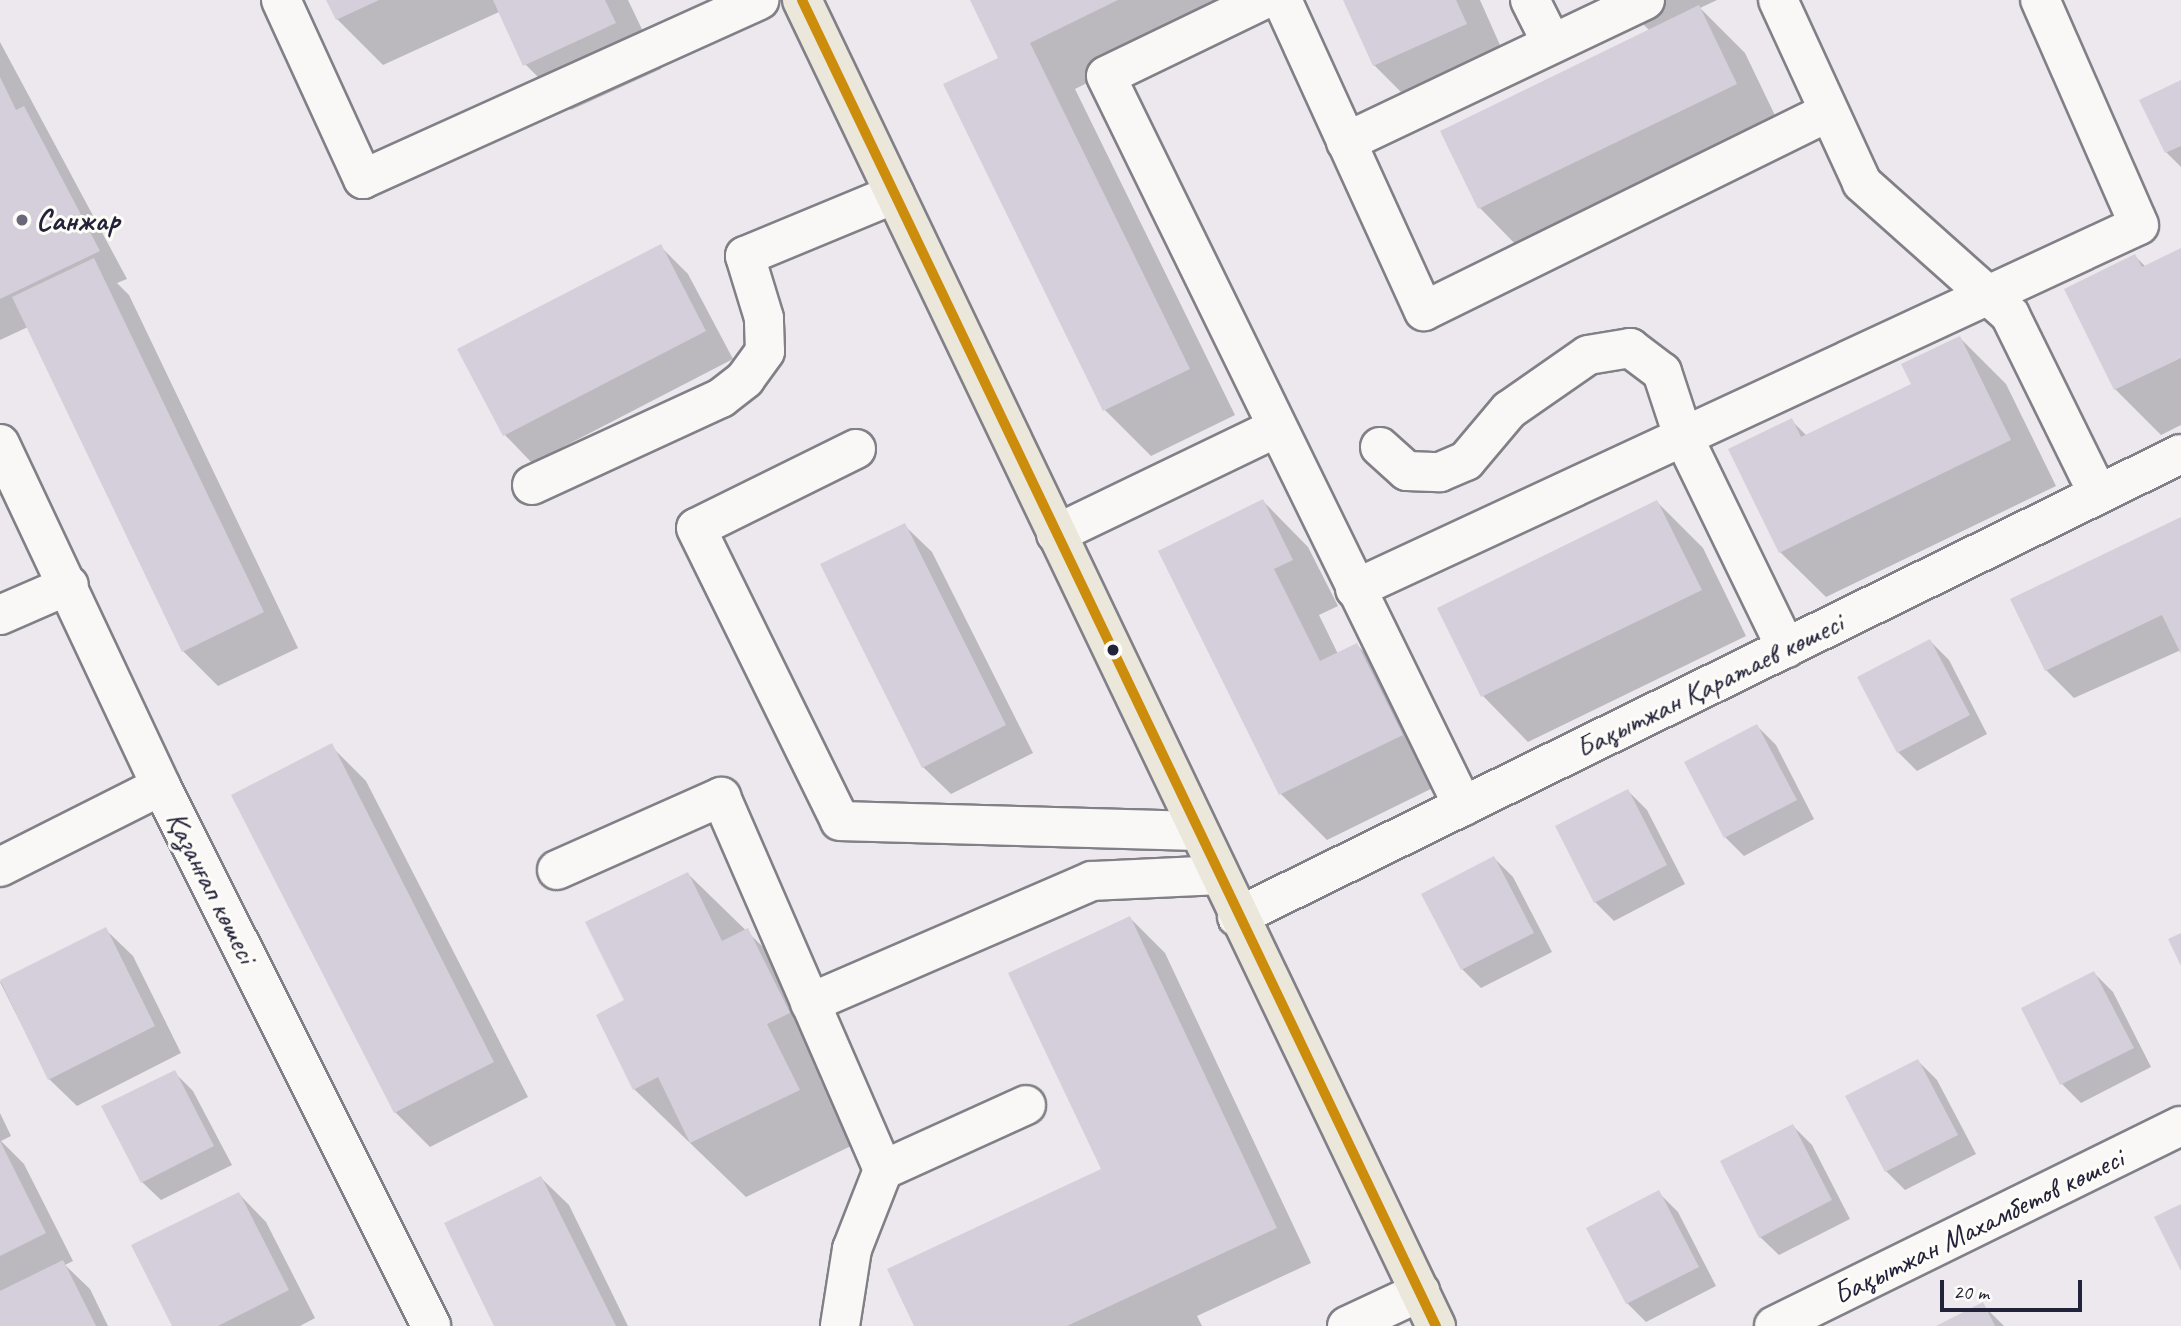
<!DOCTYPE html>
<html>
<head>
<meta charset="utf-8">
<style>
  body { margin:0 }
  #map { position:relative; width:2181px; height:1326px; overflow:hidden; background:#ece8ee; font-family:Caveat,sans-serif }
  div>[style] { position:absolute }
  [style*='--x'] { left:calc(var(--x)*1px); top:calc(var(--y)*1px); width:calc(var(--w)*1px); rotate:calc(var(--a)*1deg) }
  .shadow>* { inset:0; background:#0003 }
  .building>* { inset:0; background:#d4cfdb }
  .roads { filter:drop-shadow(2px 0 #818087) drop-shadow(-2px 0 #818087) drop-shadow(0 2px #818087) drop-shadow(0 -2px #818087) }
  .minor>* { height:38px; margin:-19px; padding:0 19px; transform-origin:19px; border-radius:19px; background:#f9f8f7 }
  .major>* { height:38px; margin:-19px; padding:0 19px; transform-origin:19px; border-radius:19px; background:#ebe7db }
  .bus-1>* { height:10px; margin:-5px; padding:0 5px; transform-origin:5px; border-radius:5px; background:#cc8c0c }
  .dots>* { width:19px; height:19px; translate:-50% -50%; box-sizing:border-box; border:4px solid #fdfcf7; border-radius:50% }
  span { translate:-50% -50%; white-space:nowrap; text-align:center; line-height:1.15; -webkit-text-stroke:6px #fdfcf7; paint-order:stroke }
  .poi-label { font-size:30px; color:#22223b; font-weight:700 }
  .left { translate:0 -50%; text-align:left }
  .street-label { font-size:30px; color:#22223b }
  .scale { position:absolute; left:1940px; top:1280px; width:142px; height:32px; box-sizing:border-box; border:4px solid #22223b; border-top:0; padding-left:9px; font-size:21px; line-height:24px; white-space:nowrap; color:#22223b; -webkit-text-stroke:5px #fdfcf7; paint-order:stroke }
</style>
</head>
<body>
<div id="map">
  <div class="shadow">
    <i style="clip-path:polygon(328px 0,628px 0,661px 69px,571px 110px,525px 64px,499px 12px,383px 65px,337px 19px)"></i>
    <i style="clip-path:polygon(972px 0,1257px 0,1075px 89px,1235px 415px,1151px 456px,1105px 410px,946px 85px,1000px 58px)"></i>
    <i style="clip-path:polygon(1345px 0,1480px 0,1511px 70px,1420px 111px,1374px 65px)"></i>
    <i style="clip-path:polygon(1619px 0,1717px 0,1700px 8px,1745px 53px,1782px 130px,1525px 254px,1480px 208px,1442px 132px,1650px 31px)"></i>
    <i style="clip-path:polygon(0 42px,127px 279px,117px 283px,129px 295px,298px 648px,218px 686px,183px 651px,28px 327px,0 340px)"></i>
    <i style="clip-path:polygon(2181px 82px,2181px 167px,2166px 152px,2142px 101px)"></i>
    <i style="clip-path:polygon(660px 246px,688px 274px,733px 359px,532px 463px,505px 435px,460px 350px)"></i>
    <i style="clip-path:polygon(2181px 250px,2181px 425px,2161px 435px,2115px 389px,2135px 256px,2146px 267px)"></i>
    <i style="clip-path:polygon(1960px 338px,2006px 384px,2056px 486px,1826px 597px,1780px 552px,1791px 420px,1807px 436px,1913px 384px)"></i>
    <i style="clip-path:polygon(1263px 501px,1308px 547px,1338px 606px,1319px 615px,1338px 654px,1357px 645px,1403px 691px,1447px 781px,1327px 840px,1281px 794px,1160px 552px)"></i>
    <i style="clip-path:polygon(1657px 502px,1703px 548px,1746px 636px,1528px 742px,1483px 696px)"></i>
    <i style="clip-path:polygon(2181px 519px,2181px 650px,2074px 698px,2046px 670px)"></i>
    <i style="clip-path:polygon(904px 525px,932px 552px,1033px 753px,951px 794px,923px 767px)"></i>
    <i style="clip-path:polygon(1930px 641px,1949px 660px,1987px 734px,1917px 771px,1898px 752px)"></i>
    <i style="clip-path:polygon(1757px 726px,1776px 745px,1814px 819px,1744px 856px,1725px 837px)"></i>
    <i style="clip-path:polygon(331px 746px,366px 781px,528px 1097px,430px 1147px,395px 1112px)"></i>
    <i style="clip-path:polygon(1628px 791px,1647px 810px,1685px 884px,1614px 921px,1595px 902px)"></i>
    <i style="clip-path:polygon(1494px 858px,1513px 877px,1552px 952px,1481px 988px,1462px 969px)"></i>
    <i style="clip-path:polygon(688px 874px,802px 985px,843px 1068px,820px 1079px,853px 1145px,746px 1197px,634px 1089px,626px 1001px)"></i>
    <i style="clip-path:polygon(1130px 918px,1165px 953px,1311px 1263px,1197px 1316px,1202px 1326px,916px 1326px,1103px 1170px)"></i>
    <i style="clip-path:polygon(105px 929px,133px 956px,181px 1053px,77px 1106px,49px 1079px,0 982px)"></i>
    <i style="clip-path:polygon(2094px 973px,2113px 992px,2151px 1067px,2081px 1103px,2062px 1084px)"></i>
    <i style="clip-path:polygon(1918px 1061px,1937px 1080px,1976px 1154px,1905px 1190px,1886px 1171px)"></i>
    <i style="clip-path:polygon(174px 1072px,193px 1091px,232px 1165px,161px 1200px,142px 1182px)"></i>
    <i style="clip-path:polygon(0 1113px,11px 1136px,1px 1141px,24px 1164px,73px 1261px,65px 1265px,90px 1289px,108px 1326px,0 1326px)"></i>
    <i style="clip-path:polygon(1793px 1126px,1812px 1145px,1850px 1219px,1779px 1255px,1760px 1237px)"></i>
    <i style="clip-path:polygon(541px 1178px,569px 1205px,628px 1326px,496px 1326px)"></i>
    <i style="clip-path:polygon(1659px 1193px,1678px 1212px,1716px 1286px,1646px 1322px,1627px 1303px)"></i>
    <i style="clip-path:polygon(239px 1194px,266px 1222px,315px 1318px,300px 1326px,174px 1326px)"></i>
    <i style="clip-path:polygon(1982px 1304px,2004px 1326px,1940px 1326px)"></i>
  </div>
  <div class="building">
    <i style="clip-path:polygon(326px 0,379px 0,336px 20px)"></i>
    <i style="clip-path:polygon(493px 0,605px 0,616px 23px,523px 66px)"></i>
    <i style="clip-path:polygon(970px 0,1118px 0,1030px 43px,1190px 369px,1103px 411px,943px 84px,998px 58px)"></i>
    <i style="clip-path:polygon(1343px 0,1456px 0,1467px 24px,1373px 66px)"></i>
    <i style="clip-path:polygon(1699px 5px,1737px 84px,1478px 209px,1440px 131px)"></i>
    <i style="clip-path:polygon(0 77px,16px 110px,24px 106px,100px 251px,0 299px)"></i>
    <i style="clip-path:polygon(2181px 80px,2181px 146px,2165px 153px,2139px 100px)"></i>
    <i style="clip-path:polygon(661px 244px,706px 331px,503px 436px,457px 349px)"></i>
    <i style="clip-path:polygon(2181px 248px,2181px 358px,2114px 390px,2064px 289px,2135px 254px,2142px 267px)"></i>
    <i style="clip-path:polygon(94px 258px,264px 612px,182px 652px,12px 297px)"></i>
    <i style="clip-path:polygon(1960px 336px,2011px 440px,1779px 553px,1728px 449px,1792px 418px,1801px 437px,1911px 384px,1901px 364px)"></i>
    <i style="clip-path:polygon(1263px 499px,1293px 560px,1274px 569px,1320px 661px,1357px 643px,1403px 735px,1279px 795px,1158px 551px)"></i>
    <i style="clip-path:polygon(1657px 500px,1702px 590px,1481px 697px,1437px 608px)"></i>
    <i style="clip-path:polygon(2181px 517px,2181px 654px,2162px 615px,2045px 671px,2010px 599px)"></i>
    <i style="clip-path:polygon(905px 523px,1006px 725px,922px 768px,820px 564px)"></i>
    <i style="clip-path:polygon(1930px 639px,1970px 715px,1897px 753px,1857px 677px)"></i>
    <i style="clip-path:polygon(1757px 724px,1797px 800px,1724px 838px,1684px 762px)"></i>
    <i style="clip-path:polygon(332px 743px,494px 1062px,394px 1113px,231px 795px)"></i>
    <i style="clip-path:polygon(1628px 789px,1667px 865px,1594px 903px,1555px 826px)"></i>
    <i style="clip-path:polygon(1494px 856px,1534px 933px,1461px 970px,1421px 894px)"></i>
    <i style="clip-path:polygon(688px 872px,722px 941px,748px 928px,790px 1013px,767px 1024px,800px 1090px,690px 1143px,658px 1077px,633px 1090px,596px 1015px,624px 1000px,585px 922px)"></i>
    <i style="clip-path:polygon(1130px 916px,1277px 1228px,1067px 1326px,914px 1326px,887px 1269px,1101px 1169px,1008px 973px)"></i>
    <i style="clip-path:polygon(106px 927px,155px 1026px,48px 1080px,0 980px)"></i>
    <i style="clip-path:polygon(2181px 933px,2181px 966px,2168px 939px)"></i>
    <i style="clip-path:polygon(2094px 971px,2134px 1048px,2060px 1085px,2021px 1008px)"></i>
    <i style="clip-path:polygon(1918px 1059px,1958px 1135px,1885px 1172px,1845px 1096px)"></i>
    <i style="clip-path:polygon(175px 1070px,214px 1146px,141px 1183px,101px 1106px)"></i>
    <i style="clip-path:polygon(1793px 1124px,1832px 1200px,1759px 1238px,1720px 1161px)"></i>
    <i style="clip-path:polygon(0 1141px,46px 1233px,0 1256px)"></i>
    <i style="clip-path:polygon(541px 1176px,616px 1326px,494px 1326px,444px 1223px)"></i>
    <i style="clip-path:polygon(1659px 1190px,1699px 1267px,1626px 1304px,1586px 1228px)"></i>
    <i style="clip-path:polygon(239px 1192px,289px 1290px,218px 1326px,172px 1326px,131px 1245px)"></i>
    <i style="clip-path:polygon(2181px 1204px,2181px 1271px,2154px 1217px)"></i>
    <i style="clip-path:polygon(63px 1260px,96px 1326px,0 1326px,0 1291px)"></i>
    <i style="clip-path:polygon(1983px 1302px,1995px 1326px,1936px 1326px)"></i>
  </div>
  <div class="roads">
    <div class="minor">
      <i style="--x:281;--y:0;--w:197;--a:65.4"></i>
      <i style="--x:363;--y:179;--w:435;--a:-24.3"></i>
      <i style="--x:1263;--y:0;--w:174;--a:154.2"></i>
      <i style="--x:1106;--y:76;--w:813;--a:63.94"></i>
      <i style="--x:1282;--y:0;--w:342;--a:65.5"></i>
      <i style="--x:1424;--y:311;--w:451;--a:-26.2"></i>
      <i style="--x:1530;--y:0;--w:49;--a:63.4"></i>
      <i style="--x:1778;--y:0;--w:201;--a:65.3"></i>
      <i style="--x:1862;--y:183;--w:198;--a:41.7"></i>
      <i style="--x:2010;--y:315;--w:199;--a:63.8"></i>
      <i style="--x:1346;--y:142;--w:331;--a:-25.4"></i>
      <i style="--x:0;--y:444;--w:378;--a:64.8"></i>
      <i style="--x:161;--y:786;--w:604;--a:63.43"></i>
      <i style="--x:1380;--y:447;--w:36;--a:42"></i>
      <i style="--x:1407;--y:471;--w:33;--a:2"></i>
      <i style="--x:1440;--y:472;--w:28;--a:-23"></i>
      <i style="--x:1466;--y:461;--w:67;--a:-49.9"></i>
      <i style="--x:1509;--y:410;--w:96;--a:-34.8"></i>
      <i style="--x:1588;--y:355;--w:43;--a:-9.5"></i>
      <i style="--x:1630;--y:348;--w:40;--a:37"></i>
      <i style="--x:1662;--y:372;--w:67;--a:71.8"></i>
      <i style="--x:1683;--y:436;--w:236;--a:64.1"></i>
      <i style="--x:856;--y:449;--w:178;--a:153.7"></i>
      <i style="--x:696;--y:528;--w:326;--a:63.8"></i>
      <i style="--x:840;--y:821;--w:356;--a:1.6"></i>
      <i style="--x:532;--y:485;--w:208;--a:-24.7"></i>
      <i style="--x:721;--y:398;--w:31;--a:-38"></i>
      <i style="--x:745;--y:379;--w:34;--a:-54"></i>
      <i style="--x:765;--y:351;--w:33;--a:-92"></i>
      <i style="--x:764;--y:318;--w:65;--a:-107"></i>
      <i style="--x:745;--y:256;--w:162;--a:-22.5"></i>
      <i style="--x:1056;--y:534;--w:244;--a:-25.7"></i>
      <i style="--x:1355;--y:589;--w:864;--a:-24.9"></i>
      <i style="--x:2139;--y:225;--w:246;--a:-113.7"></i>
      <i style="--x:0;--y:615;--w:75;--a:-23.5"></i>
      <i style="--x:0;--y:867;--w:180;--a:-26.7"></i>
      <i style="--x:557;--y:870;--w:180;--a:-24"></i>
      <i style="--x:721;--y:797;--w:407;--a:66.5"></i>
      <i style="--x:883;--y:1170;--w:85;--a:111.4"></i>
      <i style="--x:852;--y:1249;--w:78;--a:98.9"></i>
      <i style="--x:1237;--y:917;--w:1051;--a:-26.13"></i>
      <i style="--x:810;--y:1003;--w:307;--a:-23.4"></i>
      <i style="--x:1092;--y:881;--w:126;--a:-2.7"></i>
      <i style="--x:883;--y:1170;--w:157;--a:-24.4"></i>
      <i style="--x:1347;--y:1326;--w:81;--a:-25"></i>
      <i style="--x:1774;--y:1326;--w:453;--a:-26.2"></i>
    </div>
    <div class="major">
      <i style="--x:802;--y:0;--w:1470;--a:64.45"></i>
    </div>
  </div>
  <div class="bus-1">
    <i style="--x:802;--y:0;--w:1470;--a:64.45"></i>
  </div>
  <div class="dots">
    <i style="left:22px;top:220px;background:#69677a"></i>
    <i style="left:1113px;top:650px;background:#22223b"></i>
  </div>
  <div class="poi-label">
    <span class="left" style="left:36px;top:220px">Санжар</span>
  </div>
  <div class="street-label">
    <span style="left:1709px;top:685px;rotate:-26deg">Бақытжан Қаратаев көшесі</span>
    <span style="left:212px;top:887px;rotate:63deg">Қазанғап көшесі</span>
    <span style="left:1978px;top:1226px;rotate:-26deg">Бақытжан Махамбетов көшесі</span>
  </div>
  <div class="scale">20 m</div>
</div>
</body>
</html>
